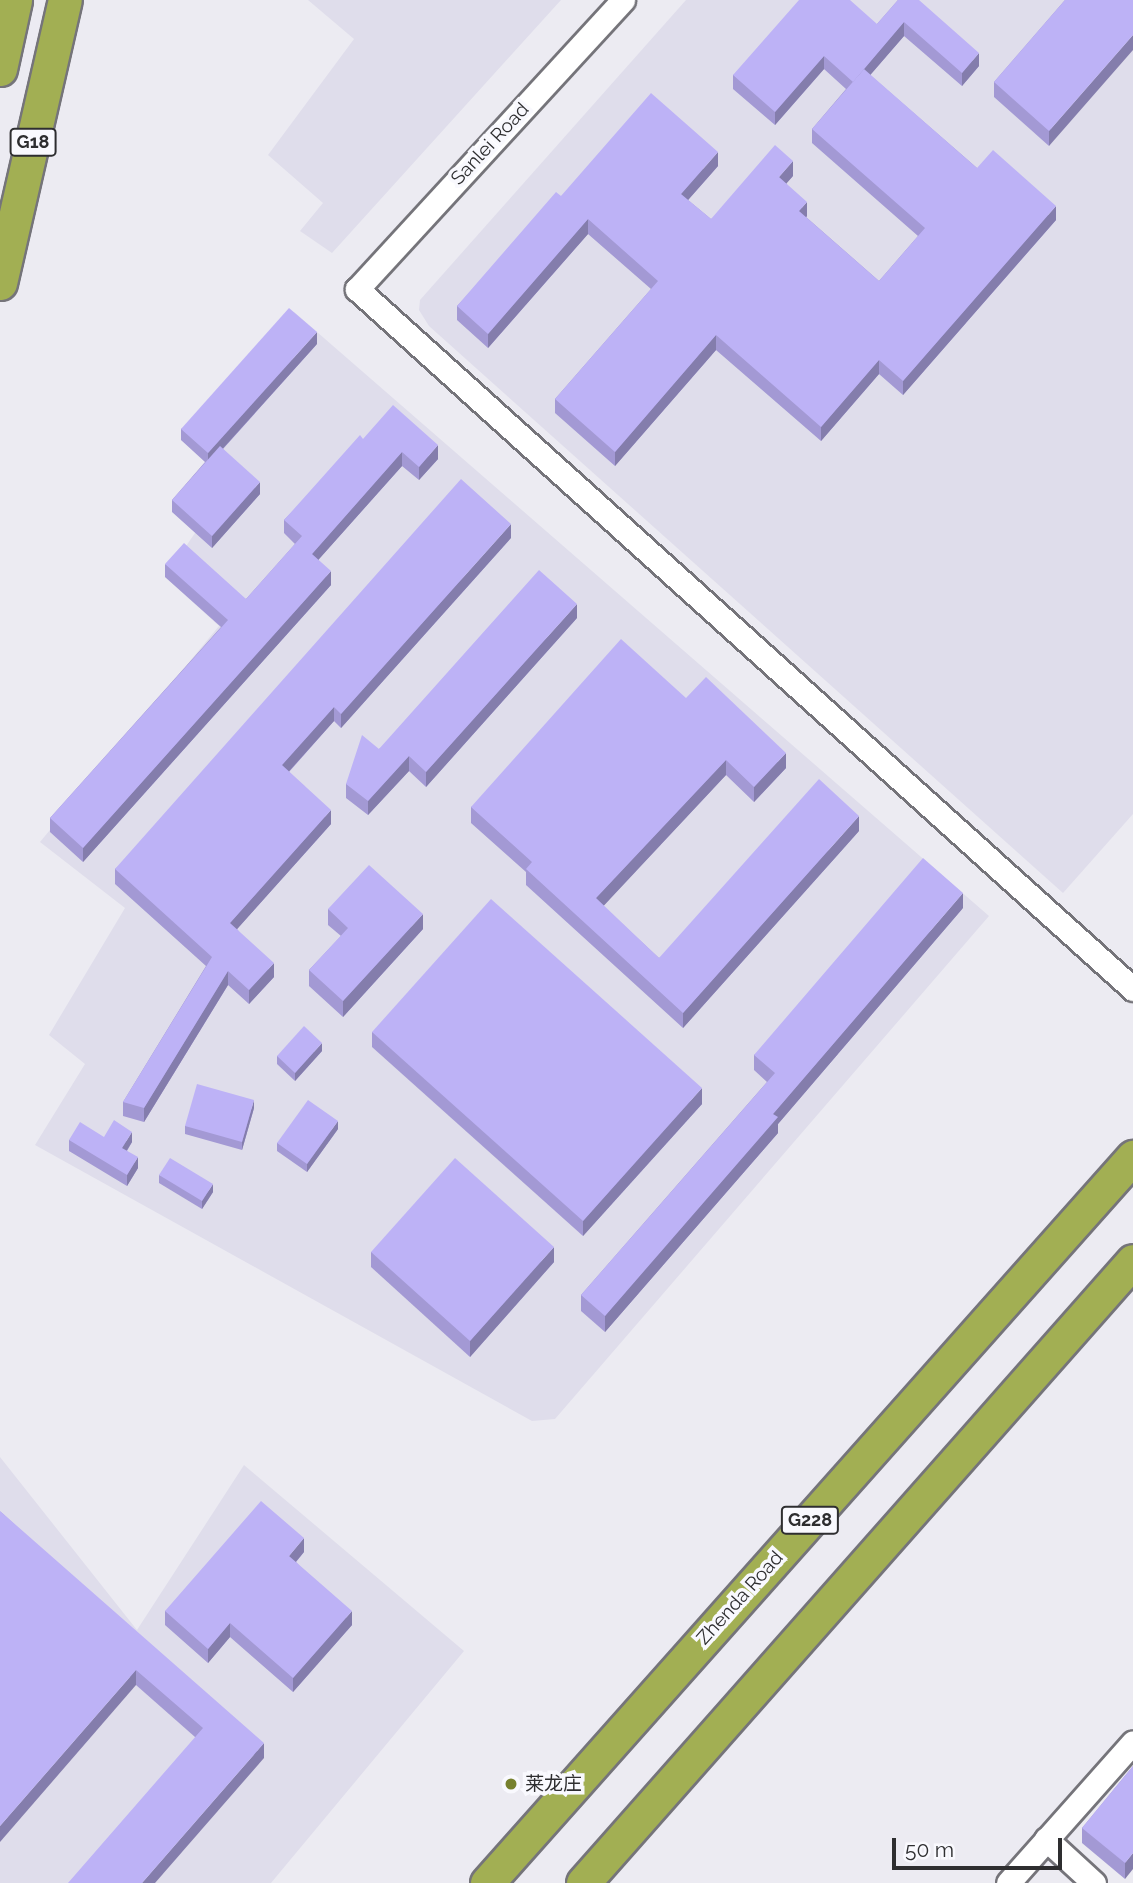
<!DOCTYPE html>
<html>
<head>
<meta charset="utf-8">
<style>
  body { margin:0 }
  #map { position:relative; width:1133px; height:1883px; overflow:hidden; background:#ecebf2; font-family:Raleway,"Noto Sans SC",sans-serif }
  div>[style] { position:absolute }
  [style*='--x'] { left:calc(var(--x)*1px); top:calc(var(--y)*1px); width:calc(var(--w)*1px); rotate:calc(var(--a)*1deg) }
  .built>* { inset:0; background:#dfddeb }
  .roads { filter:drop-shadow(2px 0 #75747a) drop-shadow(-2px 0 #75747a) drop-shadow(0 2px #75747a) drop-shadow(0 -2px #75747a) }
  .minor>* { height:23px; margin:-11.5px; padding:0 11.5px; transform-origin:11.5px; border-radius:11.5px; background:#fff }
  .highway>* { height:33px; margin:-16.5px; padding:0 16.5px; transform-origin:16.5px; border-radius:16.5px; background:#a2af53 }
  .wall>* { inset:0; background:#a399d4 }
  .shaded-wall>* { inset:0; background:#847dac }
  .building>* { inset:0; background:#bdb2f6 }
  .dots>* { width:19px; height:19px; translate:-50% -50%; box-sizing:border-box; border:4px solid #f9f9fe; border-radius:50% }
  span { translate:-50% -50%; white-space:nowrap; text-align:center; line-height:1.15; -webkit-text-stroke:7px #f9f9fe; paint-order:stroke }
  .shield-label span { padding:2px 5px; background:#f9f9fe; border:2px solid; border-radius:5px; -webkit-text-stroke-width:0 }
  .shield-label { font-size:18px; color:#2e2e30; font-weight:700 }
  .street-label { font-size:19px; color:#2e2e30 }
  .poi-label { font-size:19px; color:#2e2e30 }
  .left { translate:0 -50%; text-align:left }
  .scale { position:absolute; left:892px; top:1838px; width:170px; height:32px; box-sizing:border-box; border:4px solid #2e2e30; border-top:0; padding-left:9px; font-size:21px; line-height:24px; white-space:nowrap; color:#2e2e30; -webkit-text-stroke:5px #f9f9fe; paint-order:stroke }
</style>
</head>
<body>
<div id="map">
  <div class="built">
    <i style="clip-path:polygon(308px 0,561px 0,332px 253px,300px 231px,323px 203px,268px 155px,354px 39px)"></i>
    <i style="clip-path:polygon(686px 0,1133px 0,1133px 814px,1063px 893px,429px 326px,419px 310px,420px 300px)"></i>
    <i style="clip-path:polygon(294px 312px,989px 916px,555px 1419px,532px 1421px,35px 1145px,85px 1064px,49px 1035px,125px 908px,40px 842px,219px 626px,165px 577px,195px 533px,216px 468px,181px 440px)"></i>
    <i style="clip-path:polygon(0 1457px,137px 1630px,244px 1465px,464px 1651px,271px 1883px,0 1883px)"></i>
  </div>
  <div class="roads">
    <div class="minor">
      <i style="--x:623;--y:0;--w:393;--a:132.6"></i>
      <i style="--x:357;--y:289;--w:1045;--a:42.05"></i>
      <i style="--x:1046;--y:1839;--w:65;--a:42.5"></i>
      <i style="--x:1008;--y:1883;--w:188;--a:-48.4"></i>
    </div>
    <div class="highway">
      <i style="--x:0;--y:69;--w:71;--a:-77.7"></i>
      <i style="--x:0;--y:283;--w:290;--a:-77.1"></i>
      <i style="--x:487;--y:1883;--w:972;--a:-48.34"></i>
      <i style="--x:583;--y:1883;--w:830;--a:-48.52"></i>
    </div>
  </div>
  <div class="wall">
    <i style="clip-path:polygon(898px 0,979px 66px,962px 86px,904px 36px,870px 75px,977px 168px,1056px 220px,903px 395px,879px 374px,821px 441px,716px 350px,615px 466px,555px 413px,555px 399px,651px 289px,588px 234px,488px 348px,457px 320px,457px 306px,561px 196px,718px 166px,688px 200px,711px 219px,793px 176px,786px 183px,807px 216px,806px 217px,879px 281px,918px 236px,812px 143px,812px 129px,846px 89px,824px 69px,775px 125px,733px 89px,733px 75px,877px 24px)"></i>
    <i style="clip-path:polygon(1065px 0,1049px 146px,994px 97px,994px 82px)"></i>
    <i style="clip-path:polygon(317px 344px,223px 449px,260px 494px,212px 548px,172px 512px,172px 500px,205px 462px,181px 440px,181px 429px)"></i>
    <i style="clip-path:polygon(363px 439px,438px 459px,419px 480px,402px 466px,318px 560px,331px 585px,83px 862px,50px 832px,50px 818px,221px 627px,165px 577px,165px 564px,246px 599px,295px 544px,284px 533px,284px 520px)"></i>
    <i style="clip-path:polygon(511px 538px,341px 728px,334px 721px,289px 772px,331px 824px,237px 929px,274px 977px,249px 1004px,228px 985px,144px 1122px,123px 1116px,123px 1102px,206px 966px,115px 884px,115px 869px)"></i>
    <i style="clip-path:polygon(577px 618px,426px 787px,409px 771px,368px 815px,346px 798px,346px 784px,379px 749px)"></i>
    <i style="clip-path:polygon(686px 698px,786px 768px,754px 802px,726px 775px,603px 906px,659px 958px,859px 831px,683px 1028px,526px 885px,526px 872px,471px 823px,471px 807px)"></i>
    <i style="clip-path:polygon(963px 908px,778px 1124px,778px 1133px,605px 1332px,581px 1311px,581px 1295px,767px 1082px,754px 1070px,754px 1055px)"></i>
    <i style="clip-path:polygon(328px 909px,423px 929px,343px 1017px,309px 986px,309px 970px,341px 936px,328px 925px)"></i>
    <i style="clip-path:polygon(372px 1032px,702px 1104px,583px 1236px,372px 1047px)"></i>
    <i style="clip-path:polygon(322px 1051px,295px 1081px,277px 1064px,277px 1056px)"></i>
    <i style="clip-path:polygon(254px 1108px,242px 1150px,185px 1134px,185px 1126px)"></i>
    <i style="clip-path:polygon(338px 1129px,307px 1172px,277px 1151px,277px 1143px)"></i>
    <i style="clip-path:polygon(104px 1137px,132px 1142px,127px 1151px,138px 1168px,127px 1186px,69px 1151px,69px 1140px)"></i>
    <i style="clip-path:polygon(159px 1175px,213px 1192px,202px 1209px,159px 1183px)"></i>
    <i style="clip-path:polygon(371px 1252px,554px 1262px,470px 1357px,371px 1267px)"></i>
    <i style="clip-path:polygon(0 1511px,264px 1758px,195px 1737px,136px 1685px)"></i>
    <i style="clip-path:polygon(304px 1552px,296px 1562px,352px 1625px,293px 1692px,230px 1637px,208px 1663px,165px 1625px,165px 1611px)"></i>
    <i style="clip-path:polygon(1133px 1766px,1125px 1879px,1082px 1843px,1082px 1828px)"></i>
  </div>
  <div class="shaded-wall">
    <i style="clip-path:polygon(904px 22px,904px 36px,853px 95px,853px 82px)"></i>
    <i style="clip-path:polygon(1133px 35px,1133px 50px,1049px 146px,1049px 131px)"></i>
    <i style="clip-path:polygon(979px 53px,979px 66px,962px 86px,962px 73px)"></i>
    <i style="clip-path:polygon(824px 56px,824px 69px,775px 125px,775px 112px)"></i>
    <i style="clip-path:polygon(718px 152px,718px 166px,681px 208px,681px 194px)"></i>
    <i style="clip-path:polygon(793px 161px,793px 176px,779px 192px,779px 177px)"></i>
    <i style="clip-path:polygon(807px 202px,807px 216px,799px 226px,799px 211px)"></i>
    <i style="clip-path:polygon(1056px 206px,1056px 220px,903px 395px,903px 381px)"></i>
    <i style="clip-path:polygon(588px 219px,588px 234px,488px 348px,488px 334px)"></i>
    <i style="clip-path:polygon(317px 332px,317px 344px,208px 465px,208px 453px)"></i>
    <i style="clip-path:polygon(716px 335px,716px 350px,615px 466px,615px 452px)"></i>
    <i style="clip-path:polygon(879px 360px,879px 374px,821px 441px,821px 427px)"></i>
    <i style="clip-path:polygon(438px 445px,438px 459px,419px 480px,419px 467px)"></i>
    <i style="clip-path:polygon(402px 452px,402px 466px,312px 567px,312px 554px)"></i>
    <i style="clip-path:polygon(260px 482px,260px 494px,212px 548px,212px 536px)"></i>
    <i style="clip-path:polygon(511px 524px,511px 538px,341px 728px,341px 714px)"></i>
    <i style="clip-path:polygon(331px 571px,331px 585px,83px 862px,83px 848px)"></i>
    <i style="clip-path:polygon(577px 604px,577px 618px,426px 787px,426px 772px)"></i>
    <i style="clip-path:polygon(334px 707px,334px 721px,282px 779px,282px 765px)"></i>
    <i style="clip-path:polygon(786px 753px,786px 768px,754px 802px,754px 787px)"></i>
    <i style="clip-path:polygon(409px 756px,409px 771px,368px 815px,368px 801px)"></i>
    <i style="clip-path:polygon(726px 760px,726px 775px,596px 914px,596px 898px)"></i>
    <i style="clip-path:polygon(331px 810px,331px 824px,230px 937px,230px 923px)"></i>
    <i style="clip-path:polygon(859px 816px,859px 831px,683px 1028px,683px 1013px)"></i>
    <i style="clip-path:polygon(963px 893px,963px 908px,778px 1124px,778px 1133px,605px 1332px,605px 1316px,773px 1114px)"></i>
    <i style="clip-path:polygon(423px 914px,423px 929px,343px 1017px,343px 1001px)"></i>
    <i style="clip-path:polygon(274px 963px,274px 977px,249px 1004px,249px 990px)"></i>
    <i style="clip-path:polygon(228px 971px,228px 985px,144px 1122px,144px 1108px)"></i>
    <i style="clip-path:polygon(322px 1043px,322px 1051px,295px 1081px,295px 1073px)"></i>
    <i style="clip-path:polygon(702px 1088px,702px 1104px,583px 1236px,583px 1221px)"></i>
    <i style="clip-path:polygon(254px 1100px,254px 1108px,242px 1150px,242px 1142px)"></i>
    <i style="clip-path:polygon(338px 1121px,338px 1129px,307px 1172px,307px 1164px)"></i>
    <i style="clip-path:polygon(132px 1132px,132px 1142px,122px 1158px,122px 1148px)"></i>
    <i style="clip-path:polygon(138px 1157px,138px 1168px,127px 1186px,127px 1175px)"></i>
    <i style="clip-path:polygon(213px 1184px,213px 1192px,202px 1209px,202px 1201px)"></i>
    <i style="clip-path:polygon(554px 1247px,554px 1262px,470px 1357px,470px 1341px)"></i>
    <i style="clip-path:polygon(304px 1538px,304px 1552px,289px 1570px,289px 1556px)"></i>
    <i style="clip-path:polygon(352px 1611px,352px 1625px,293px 1692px,293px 1678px)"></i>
    <i style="clip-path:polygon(230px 1623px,230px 1637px,208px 1663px,208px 1649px)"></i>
    <i style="clip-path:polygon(136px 1670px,136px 1685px,0 1842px,0 1826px)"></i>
    <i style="clip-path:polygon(264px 1743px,264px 1758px,155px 1883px,142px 1883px)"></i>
    <i style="clip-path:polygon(1133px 1853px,1133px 1869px,1125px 1879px,1125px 1863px)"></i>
  </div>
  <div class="building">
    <i style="clip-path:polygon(799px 0,850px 0,877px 24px,898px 0,919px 0,979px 53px,962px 73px,904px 22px,853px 82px,824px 56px,775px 112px,733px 75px)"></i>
    <i style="clip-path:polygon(1065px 0,1133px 0,1133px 35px,1049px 131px,994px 82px)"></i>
    <i style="clip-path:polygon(864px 69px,977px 168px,993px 150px,1056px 206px,903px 381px,879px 360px,821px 427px,716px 335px,615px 452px,555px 399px,658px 281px,588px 219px,488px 334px,457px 306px,556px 192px,561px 196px,651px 93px,718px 152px,681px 194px,711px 219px,775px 145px,793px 161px,779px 177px,807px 202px,799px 211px,879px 281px,925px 228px,812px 129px)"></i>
    <i style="clip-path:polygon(289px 308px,317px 332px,208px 453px,181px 429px)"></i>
    <i style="clip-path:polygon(393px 405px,438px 445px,419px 467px,402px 452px,312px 554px,331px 571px,83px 848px,50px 818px,228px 620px,165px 564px,184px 543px,246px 599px,302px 536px,284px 520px,360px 435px,363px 439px)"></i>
    <i style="clip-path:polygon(220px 446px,260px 482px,212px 536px,172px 500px)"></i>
    <i style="clip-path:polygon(461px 479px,511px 524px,341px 714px,334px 707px,282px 765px,331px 810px,230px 923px,274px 963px,249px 990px,228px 971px,144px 1108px,123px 1102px,212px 957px,115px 869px)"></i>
    <i style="clip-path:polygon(539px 570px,577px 604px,426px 772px,409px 756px,368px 801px,346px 784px,362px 735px,379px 749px)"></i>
    <i style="clip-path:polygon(621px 639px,686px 698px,706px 677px,786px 753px,754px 787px,726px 760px,596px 898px,659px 958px,819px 779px,859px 816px,683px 1013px,526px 869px,532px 862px,471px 807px)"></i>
    <i style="clip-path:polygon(923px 858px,963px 893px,773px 1114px,778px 1117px,605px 1316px,581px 1295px,775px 1073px,754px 1055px)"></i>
    <i style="clip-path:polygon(369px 865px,423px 914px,343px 1001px,309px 970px,348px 928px,328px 909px)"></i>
    <i style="clip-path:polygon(491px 899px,702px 1088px,583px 1221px,372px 1032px)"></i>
    <i style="clip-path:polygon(304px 1026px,322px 1043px,295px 1073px,277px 1056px)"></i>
    <i style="clip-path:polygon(197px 1084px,254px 1100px,242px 1142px,185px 1126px)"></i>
    <i style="clip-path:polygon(308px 1100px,338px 1121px,307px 1164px,277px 1143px)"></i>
    <i style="clip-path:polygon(114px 1120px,132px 1132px,122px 1148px,138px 1157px,127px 1175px,69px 1140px,80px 1122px,104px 1137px)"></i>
    <i style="clip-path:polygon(170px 1158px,213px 1184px,202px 1201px,159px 1175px)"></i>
    <i style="clip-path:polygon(455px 1158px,554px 1247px,470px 1341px,371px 1252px)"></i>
    <i style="clip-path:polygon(261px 1501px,304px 1538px,289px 1556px,352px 1611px,293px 1678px,230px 1623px,208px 1649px,165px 1611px)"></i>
    <i style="clip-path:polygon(0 1511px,264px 1743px,142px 1883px,68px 1883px,203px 1728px,136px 1670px,0 1826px)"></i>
    <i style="clip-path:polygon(1133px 1766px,1133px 1853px,1125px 1863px,1082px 1828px)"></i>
  </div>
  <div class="dots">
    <i style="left:511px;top:1784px;background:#77812e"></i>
  </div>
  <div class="shield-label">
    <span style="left:33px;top:142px">G18</span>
    <span style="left:810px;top:1520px">G228</span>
  </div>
  <div class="street-label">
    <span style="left:490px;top:144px;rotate:-47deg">Sanlei Road</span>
    <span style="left:740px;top:1598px;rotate:-48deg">Zhenda Road</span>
  </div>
  <div class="poi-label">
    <span class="left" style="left:525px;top:1784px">莱龙庄</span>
  </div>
  <div class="scale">50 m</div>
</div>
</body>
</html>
